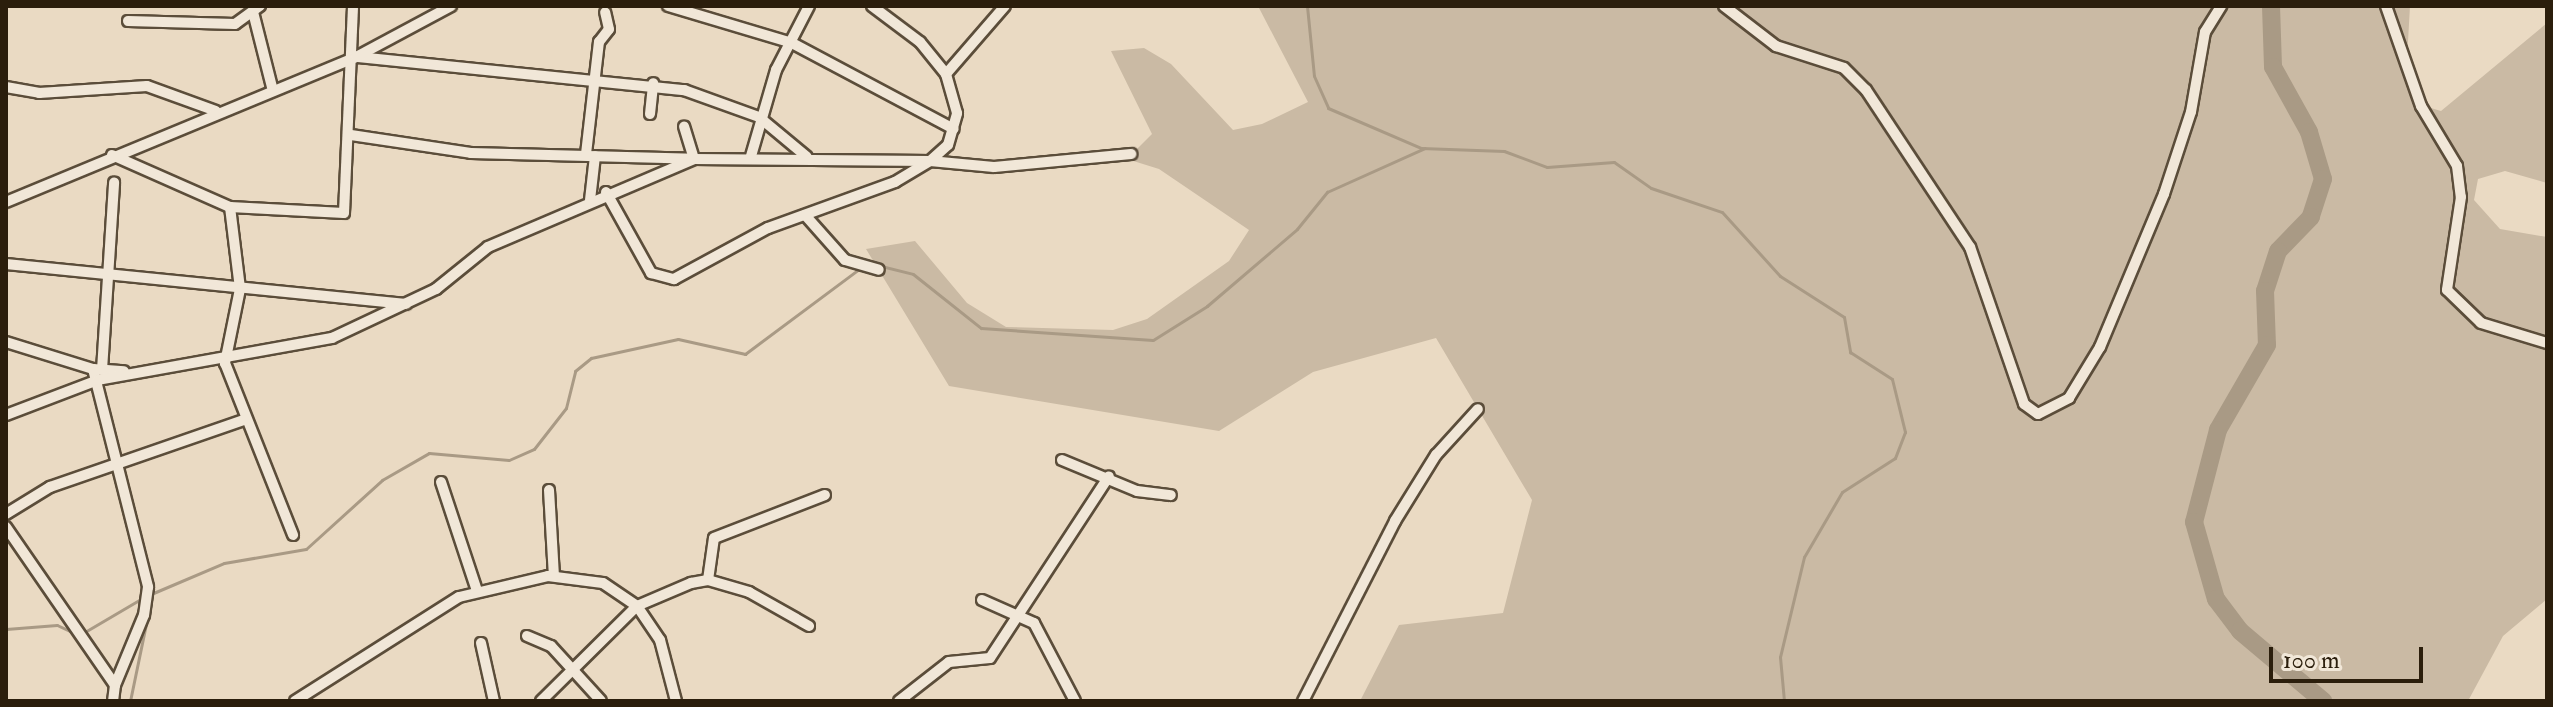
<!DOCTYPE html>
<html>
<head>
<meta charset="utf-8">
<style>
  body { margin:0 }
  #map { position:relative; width:2553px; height:707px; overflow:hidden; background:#eadac3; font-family:"IM FELL Double Pica",serif }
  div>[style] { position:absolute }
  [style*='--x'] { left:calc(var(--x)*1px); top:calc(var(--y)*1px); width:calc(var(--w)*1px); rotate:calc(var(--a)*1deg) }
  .green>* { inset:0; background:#cabaa4 }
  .stream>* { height:3px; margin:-1.5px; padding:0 1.5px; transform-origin:1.5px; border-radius:1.5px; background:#a99a85 }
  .river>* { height:18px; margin:-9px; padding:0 9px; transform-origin:9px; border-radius:9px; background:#a99a85 }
  .roads { filter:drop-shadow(2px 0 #5b4d3a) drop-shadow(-2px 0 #5b4d3a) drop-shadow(0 2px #5b4d3a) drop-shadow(0 -2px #5b4d3a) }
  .street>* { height:10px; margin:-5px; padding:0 5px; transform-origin:5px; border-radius:5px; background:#f1e7d8 }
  span { translate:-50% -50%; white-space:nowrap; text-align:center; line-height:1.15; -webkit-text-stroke:6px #f1e7d8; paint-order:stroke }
  .frame { position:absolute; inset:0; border:8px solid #2b1e0c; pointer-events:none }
  .scale { position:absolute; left:2269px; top:647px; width:154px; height:36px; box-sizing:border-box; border:4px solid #2b1e0c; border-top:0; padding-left:10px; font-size:24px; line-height:28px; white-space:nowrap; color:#2b1e0c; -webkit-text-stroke:6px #f1e7d8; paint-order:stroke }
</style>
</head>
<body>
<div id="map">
  <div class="green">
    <i style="clip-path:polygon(1258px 6px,2410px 6px,2406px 77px,2424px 106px,2441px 111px,2547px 23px,2547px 183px,2505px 171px,2478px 179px,2474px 200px,2500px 229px,2547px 237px,2547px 599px,2503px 636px,2468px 701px,1360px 701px,1399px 625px,1503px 613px,1532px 500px,1436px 338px,1313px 372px,1219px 431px,949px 386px,866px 249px,915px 241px,967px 303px,1006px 327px,1113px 330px,1147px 319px,1229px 261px,1249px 230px,1159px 169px,1127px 159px,1152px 134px,1111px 51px,1144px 48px,1171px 64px,1233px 130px,1262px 124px,1308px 102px)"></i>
  </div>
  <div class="stream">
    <i style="--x:1307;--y:6;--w:70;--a:84.3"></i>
    <i style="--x:1314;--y:76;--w:35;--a:66"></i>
    <i style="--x:1328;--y:108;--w:101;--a:23.3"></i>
    <i style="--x:1421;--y:148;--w:83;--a:2.1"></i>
    <i style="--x:1504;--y:151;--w:46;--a:20.4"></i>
    <i style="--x:1547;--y:167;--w:67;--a:-4.3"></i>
    <i style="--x:1614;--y:162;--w:45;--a:35.1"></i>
    <i style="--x:1651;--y:188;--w:75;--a:18.7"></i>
    <i style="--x:1722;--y:212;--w:86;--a:47.8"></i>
    <i style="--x:1780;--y:276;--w:76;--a:32.6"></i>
    <i style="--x:1844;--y:317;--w:36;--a:80"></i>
    <i style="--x:1850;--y:352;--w:50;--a:32.7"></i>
    <i style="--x:1892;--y:379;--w:55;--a:76.2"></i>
    <i style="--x:1905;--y:432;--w:28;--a:111"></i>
    <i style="--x:1895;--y:458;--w:63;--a:147.3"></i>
    <i style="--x:1842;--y:492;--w:75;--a:120.3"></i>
    <i style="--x:1804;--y:557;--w:103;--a:103.5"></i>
    <i style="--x:1780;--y:657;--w:44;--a:84.8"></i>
    <i style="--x:873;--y:264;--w:41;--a:14"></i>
    <i style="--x:913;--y:274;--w:87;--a:38.5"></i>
    <i style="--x:981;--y:328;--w:172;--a:4"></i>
    <i style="--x:1153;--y:340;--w:64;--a:-32.2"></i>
    <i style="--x:1207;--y:306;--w:118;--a:-40.5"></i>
    <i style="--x:1297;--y:229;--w:48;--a:-51"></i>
    <i style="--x:1327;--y:192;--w:107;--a:-24.2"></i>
    <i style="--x:151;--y:594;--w:79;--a:-23"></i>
    <i style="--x:224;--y:563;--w:83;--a:-9.7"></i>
    <i style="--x:306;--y:549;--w:103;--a:-42.2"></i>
    <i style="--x:382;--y:480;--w:54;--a:-29.9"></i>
    <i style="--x:429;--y:453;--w:80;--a:5"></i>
    <i style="--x:509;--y:460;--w:27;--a:-24"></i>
    <i style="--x:534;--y:449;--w:52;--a:-52"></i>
    <i style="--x:566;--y:408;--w:38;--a:-76"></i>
    <i style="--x:575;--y:371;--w:21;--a:-39"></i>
    <i style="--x:591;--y:358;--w:89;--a:-12.3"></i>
    <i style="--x:678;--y:339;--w:69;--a:12.6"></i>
    <i style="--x:745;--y:354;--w:142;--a:-36.7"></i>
    <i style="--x:6;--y:629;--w:51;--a:-4.5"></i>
    <i style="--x:57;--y:625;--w:21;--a:25"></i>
    <i style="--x:83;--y:633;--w:71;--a:-30.5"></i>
    <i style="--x:130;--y:701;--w:103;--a:-78.3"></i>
  </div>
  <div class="river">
    <i style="--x:2271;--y:6;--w:61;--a:88.1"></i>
    <i style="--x:2273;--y:67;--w:74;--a:61"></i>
    <i style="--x:2309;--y:132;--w:49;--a:73.4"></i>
    <i style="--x:2323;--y:179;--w:40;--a:108"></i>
    <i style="--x:2311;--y:217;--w:47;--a:134.1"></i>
    <i style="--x:2278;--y:251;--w:42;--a:108"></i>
    <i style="--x:2265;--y:291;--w:54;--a:87.9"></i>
    <i style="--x:2267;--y:345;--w:98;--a:120"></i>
    <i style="--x:2218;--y:430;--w:95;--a:104.6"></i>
    <i style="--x:2194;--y:522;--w:80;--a:74.1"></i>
    <i style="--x:2216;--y:599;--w:40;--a:53"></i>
    <i style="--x:2240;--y:631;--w:109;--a:40.1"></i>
  </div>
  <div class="roads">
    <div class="street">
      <i style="--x:668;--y:6;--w:129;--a:16.6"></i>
      <i style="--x:792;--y:43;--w:183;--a:28"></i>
      <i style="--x:1724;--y:6;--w:66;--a:37.6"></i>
      <i style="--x:1776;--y:46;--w:71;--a:17.9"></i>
      <i style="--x:1844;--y:68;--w:31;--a:45"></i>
      <i style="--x:1866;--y:90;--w:188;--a:56.5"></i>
      <i style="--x:1970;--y:247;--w:166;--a:71"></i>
      <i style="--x:2024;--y:404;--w:17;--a:36"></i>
      <i style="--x:2038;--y:414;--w:35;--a:-27"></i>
      <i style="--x:2069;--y:398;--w:60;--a:-58.7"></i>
      <i style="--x:2100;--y:347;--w:166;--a:-67.3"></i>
      <i style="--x:2164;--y:194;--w:86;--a:-71.8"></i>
      <i style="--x:2191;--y:112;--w:81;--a:-80.1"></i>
      <i style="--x:2205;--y:32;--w:31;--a:-58"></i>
      <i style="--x:2386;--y:6;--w:106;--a:70.7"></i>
      <i style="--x:2421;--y:106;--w:70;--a:59"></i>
      <i style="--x:2457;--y:166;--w:31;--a:83"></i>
      <i style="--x:2461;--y:197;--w:94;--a:98.6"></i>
      <i style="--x:2447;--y:290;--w:47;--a:44.1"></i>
      <i style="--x:2481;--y:323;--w:69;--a:16.9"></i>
      <i style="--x:253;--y:12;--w:81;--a:75.8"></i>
      <i style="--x:128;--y:21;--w:107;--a:1.6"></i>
      <i style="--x:235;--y:24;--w:31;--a:-36"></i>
      <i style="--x:358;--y:57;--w:328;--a:5.8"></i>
      <i style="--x:684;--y:90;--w:80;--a:19.8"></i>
      <i style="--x:759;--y:117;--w:62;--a:39.8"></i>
      <i style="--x:946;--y:74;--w:90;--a:-49.1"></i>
      <i style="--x:6;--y:87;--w:34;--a:10"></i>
      <i style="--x:39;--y:93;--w:108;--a:-3.7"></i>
      <i style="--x:147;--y:86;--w:73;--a:19.9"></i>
      <i style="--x:650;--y:114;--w:31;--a:-84"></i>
      <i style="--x:351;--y:135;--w:121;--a:8.5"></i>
      <i style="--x:471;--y:153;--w:223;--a:1.5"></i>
      <i style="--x:694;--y:159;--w:34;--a:-107"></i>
      <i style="--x:586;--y:154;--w:113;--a:-83.4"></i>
      <i style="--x:599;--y:42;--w:16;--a:-52"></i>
      <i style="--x:609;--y:29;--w:17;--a:-103"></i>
      <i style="--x:112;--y:155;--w:129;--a:23.8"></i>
      <i style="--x:230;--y:207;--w:114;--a:3"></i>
      <i style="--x:344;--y:213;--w:207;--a:-87.5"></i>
      <i style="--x:751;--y:156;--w:90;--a:-73.8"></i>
      <i style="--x:776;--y:70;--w:72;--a:-62.7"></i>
      <i style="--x:606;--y:192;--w:93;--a:60.9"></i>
      <i style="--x:651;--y:273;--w:24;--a:15"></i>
      <i style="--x:674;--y:279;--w:107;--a:-28.5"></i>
      <i style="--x:768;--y:228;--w:135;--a:-19.9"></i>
      <i style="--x:895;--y:182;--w:41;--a:-31"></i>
      <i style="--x:930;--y:161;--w:64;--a:5.4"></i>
      <i style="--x:994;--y:167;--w:138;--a:-5.4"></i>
      <i style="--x:590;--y:200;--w:44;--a:-83.5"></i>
      <i style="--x:6;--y:202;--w:379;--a:-22.5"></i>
      <i style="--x:356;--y:57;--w:108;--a:-28.2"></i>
      <i style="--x:230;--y:207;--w:83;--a:83"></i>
      <i style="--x:240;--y:289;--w:76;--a:101.5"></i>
      <i style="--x:225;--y:363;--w:185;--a:68.4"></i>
      <i style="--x:805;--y:215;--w:60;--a:48.4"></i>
      <i style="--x:845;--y:260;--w:35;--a:16"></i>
      <i style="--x:6;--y:264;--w:402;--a:5.7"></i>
      <i style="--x:6;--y:342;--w:91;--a:17.2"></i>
      <i style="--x:93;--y:369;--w:31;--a:4"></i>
      <i style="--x:93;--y:369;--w:225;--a:75.8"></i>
      <i style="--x:148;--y:587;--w:28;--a:98"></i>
      <i style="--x:144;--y:615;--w:76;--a:112.5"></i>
      <i style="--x:102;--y:370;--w:188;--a:-86.3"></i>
      <i style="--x:6;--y:415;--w:98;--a:-20.8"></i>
      <i style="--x:98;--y:380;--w:238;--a:-10.2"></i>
      <i style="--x:332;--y:338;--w:115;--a:-25.2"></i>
      <i style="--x:436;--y:289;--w:67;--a:-38.9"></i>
      <i style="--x:488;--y:247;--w:224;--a:-23.1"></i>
      <i style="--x:694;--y:159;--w:236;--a:0.5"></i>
      <i style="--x:930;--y:161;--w:24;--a:-42"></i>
      <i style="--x:948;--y:145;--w:33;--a:-74"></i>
      <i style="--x:957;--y:113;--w:41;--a:-105.8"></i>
      <i style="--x:946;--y:74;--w:41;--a:-129.1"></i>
      <i style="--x:920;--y:42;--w:60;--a:-143.1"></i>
      <i style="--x:1062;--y:460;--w:81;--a:22.5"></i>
      <i style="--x:1137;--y:491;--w:34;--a:7"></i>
      <i style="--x:441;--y:482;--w:115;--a:71.7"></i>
      <i style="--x:549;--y:490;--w:86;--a:86.7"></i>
      <i style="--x:6;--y:514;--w:52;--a:-31.5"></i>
      <i style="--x:50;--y:487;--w:205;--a:-19.1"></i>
      <i style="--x:6;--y:527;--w:192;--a:55.4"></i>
      <i style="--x:115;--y:685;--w:16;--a:97"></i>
      <i style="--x:708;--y:580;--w:42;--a:-81.9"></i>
      <i style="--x:714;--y:538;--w:119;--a:-21.2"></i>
      <i style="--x:982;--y:600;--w:57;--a:23.9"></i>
      <i style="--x:1034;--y:623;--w:88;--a:62.3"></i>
      <i style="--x:527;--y:636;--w:26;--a:23"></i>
      <i style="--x:551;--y:646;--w:74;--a:47.7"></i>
      <i style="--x:481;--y:643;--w:59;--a:77.4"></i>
      <i style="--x:295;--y:701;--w:194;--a:-32.4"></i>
      <i style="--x:459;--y:597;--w:91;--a:-13.3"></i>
      <i style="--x:548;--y:576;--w:55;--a:7.3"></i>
      <i style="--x:603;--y:583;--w:41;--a:34.1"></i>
      <i style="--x:637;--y:606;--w:41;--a:55.9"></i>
      <i style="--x:660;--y:640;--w:63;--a:75.3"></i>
      <i style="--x:541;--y:701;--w:135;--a:-44.7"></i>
      <i style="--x:637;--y:606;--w:59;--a:-23.1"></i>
      <i style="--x:691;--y:583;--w:17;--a:-10"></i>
      <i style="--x:708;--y:580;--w:43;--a:16.3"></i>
      <i style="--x:749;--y:592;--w:69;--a:29.5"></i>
      <i style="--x:899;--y:701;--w:63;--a:-38"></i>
      <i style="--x:949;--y:662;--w:41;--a:-5.6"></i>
      <i style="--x:990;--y:658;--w:217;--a:-56.8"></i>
      <i style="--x:1303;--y:701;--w:202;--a:-62.9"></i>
      <i style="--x:1395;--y:521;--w:78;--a:-58.2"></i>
      <i style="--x:1436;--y:455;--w:62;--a:-47.6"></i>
    </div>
  </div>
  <div class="frame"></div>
  <div class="scale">100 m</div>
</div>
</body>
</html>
